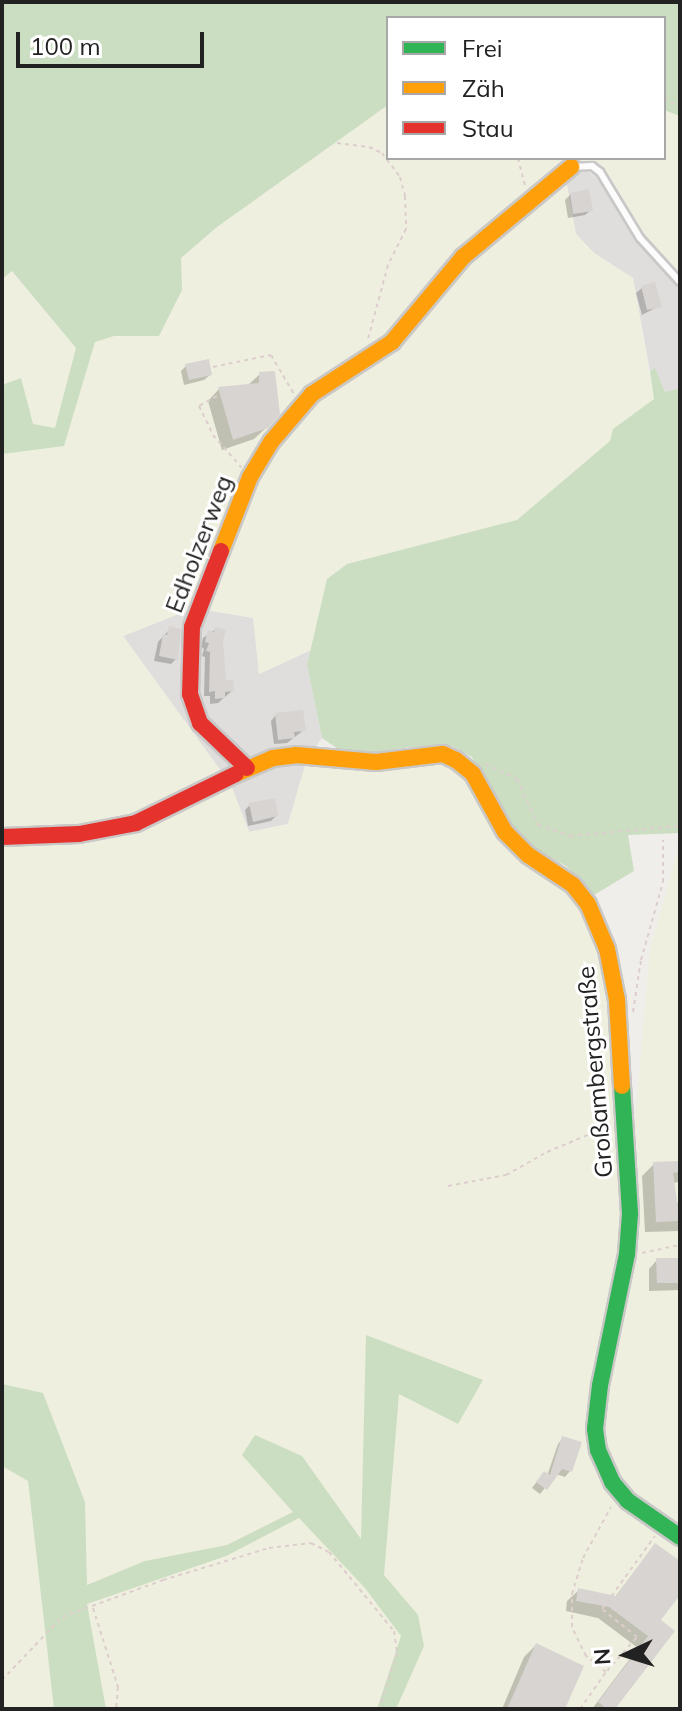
<!DOCTYPE html>
<html>
<head>
<meta charset="utf-8">
<style>
  body { margin:0 }
  #map { position:relative; width:682px; height:1711px; overflow:hidden; background:#f0eeeb; font-family:Mulish,sans-serif }
  div>[style] { position:absolute }
  [style*='--x'] { left:calc(var(--x)*1px); top:calc(var(--y)*1px); width:calc(var(--w)*1px); rotate:calc(var(--a)*1deg) }
  .residential>* { inset:0; background:#dfdedc }
  .farmland>* { inset:0; background:#efefdf }
  .forest>* { inset:0; background:#cbdec1 }
  .shadow>* { inset:0; background:#0003 }
  .building>* { inset:0; background:#d7d4d2 }
  .path>* { height:2px; margin-top:-1px; transform-origin:0; background:repeating-linear-gradient(90deg,#dccecd 0 4px,transparent 0 8px) }
  .roads { filter:drop-shadow(2px 0 #c9c8c7) drop-shadow(-2px 0 #c9c8c7) drop-shadow(0 2px #c9c8c7) drop-shadow(0 -2px #c9c8c7) }
  .lane>* { height:6px; margin:-3px; padding:0 3px; transform-origin:3px; border-radius:3px; background:#fdfcfc }
  .fast>* { height:16px; margin:-8px; padding:0 8px; transform-origin:8px; border-radius:8px; background:#30b455 }
  .slow>* { height:16px; margin:-8px; padding:0 8px; transform-origin:8px; border-radius:8px; background:#ff9f0a }
  .jam>* { height:16px; margin:-8px; padding:0 8px; transform-origin:8px; border-radius:8px; background:#e5322d }
  span { translate:-50% -50%; white-space:nowrap; text-align:center; line-height:1.15; -webkit-text-stroke:6px #fff; paint-order:stroke }
  .street-label { font-size:24px; color:#222 }
  .frame { position:absolute; inset:0; border:4px solid #222; pointer-events:none }
  .legend { position:absolute; left:386px; top:16px; width:280px; height:144px; box-sizing:border-box; background:#fff; border:2px solid #a7a7a7; margin:0; padding:10px 14px; list-style:none; font-size:24px; color:#222 }
  .legend li { display:flex; align-items:center; gap:16px; height:40px }
  .legend b { width:40px; border:2px solid #a7a7a7 }
  .north { position:absolute; left:586px; top:1615px; width:80px; height:80px; -webkit-text-stroke:6px #fff; paint-order:stroke; rotate:266deg; font-size:22px; font-weight:700; line-height:32px; text-align:center; color:#222 }
  .north::after { content:''; display:block; margin:auto; width:28px; height:36px; background:#222; clip-path:polygon(50% 0,100% 100%,50% 72%,0 100%) }
  .scale { position:absolute; left:16px; top:32px; width:188px; height:36px; box-sizing:border-box; border:4px solid #222; border-top:0; padding-left:10px; font-size:24px; line-height:28px; white-space:nowrap; color:#222; -webkit-text-stroke:6px #fff; paint-order:stroke }
</style>
</head>
<body>
<div id="map">
  <div class="residential">
    <i style="clip-path:polygon(573px 170px,587px 171px,606px 183px,645px 252px,680px 284px,680px 388px,665px 392px,655px 369px,650px 371px,633px 278px,594px 253px,576px 234px,565px 175px)"></i>
    <i style="clip-path:polygon(194px 608px,254px 618px,259px 674px,311px 650px,307px 665px,322px 738px,307px 759px,288px 824px,249px 832px,231px 785px,123px 636px)"></i>
  </div>
  <div class="farmland">
    <i style="clip-path:polygon(388px 105px,388px 158px,664px 158px,664px 110px,680px 116px,680px 276px,655px 253px,609px 175px,595px 164px,573px 163px,565px 175px,576px 234px,594px 253px,633px 278px,654px 399px,613px 429px,610px 441px,517px 520px,347px 564px,327px 579px,311px 650px,259px 674px,253px 618px,194px 608px,123px 636px,224px 775px,150px 811px,110px 824px,2px 830px,2px 454px,64px 446px,94px 342px,114px 336px,159px 336px,182px 290px,181px 258px,217px 227px)"></i>
    <i style="clip-path:polygon(11px 271px,76px 348px,55px 429px,33px 424px,21px 378px,2px 385px,2px 279px)"></i>
    <i style="clip-path:polygon(307px 759px,432px 759px,452px 764px,470px 778px,504px 842px,521px 861px,571px 890px,587px 913px,604px 957px,612px 1004px,625px 1185px,615px 1288px,593px 1454px,605px 1489px,680px 1544px,680px 1709px,106px 1709px,87px 1614px,85px 1502px,43px 1393px,2px 1384px,2px 843px,94px 838px,231px 785px,249px 832px,288px 824px)"></i>
    <i style="clip-path:polygon(680px 842px,680px 1531px,632px 1495px,615px 1476px,604px 1443px,601px 1415px,633px 1142px,650px 949px)"></i>
    <i style="clip-path:polygon(2px 1466px,28px 1481px,54px 1709px,2px 1709px)"></i>
  </div>
  <div class="forest">
    <i style="clip-path:polygon(2px 2px,680px 2px,680px 116px,664px 110px,664px 18px,388px 18px,388px 105px,217px 227px,181px 258px,182px 290px,159px 336px,114px 336px,95px 342px,64px 446px,2px 454px,2px 385px,21px 378px,33px 424px,55px 428px,76px 348px,12px 271px,2px 279px)"></i>
    <i style="clip-path:polygon(655px 368px,665px 392px,680px 388px,680px 833px,628px 835px,634px 871px,594px 895px,566px 866px,530px 846px,505px 816px,472px 757px,452px 746px,409px 747px,350px 757px,322px 738px,307px 665px,327px 579px,347px 564px,517px 520px,610px 441px,613px 429px,654px 399px,650px 371px)"></i>
    <i style="clip-path:polygon(366px 1335px,483px 1380px,458px 1424px,399px 1394px,384px 1575px,418px 1615px,424px 1646px,396px 1709px,377px 1709px,401px 1636px,365px 1588px,299px 1518px,226px 1556px,87px 1604px,106px 1709px,54px 1709px,28px 1481px,2px 1466px,2px 1384px,43px 1393px,85px 1502px,87px 1585px,145px 1561px,227px 1545px,293px 1512px,242px 1455px,255px 1435px,302px 1456px,361px 1539px)"></i>
  </div>
  <div class="shadow">
    <i style="clip-path:polygon(571px 194px,591px 210px,585px 215px,568px 218px,565px 200px)"></i>
    <i style="clip-path:polygon(642px 288px,659px 306px,642px 315px,636px 293px)"></i>
    <i style="clip-path:polygon(186px 366px,210px 375px,204px 380px,184px 385px,181px 371px)"></i>
    <i style="clip-path:polygon(260px 374px,267px 427px,254px 439px,222px 450px,208px 401px,219px 389px,247px 386px)"></i>
    <i style="clip-path:polygon(170px 629px,176px 659px,171px 664px,154px 661px,158px 642px)"></i>
    <i style="clip-path:polygon(216px 629px,221px 640px,224px 682px,232px 691px,218px 703px,210px 704px,210px 696px,204px 696px,205px 657px,202px 656px,204px 649px,201px 647px,203px 638px)"></i>
    <i style="clip-path:polygon(276px 715px,304px 730px,287px 743px,274px 744px,271px 721px)"></i>
    <i style="clip-path:polygon(250px 805px,276px 816px,271px 821px,248px 826px,245px 810px)"></i>
    <i style="clip-path:polygon(680px 1163px,680px 1182px,672px 1183px,674px 1203px,680px 1203px,680px 1231px,645px 1232px,642px 1176px,654px 1164px)"></i>
    <i style="clip-path:polygon(657px 1260px,680px 1260px,680px 1290px,649px 1291px,649px 1269px)"></i>
    <i style="clip-path:polygon(563px 1438px,570px 1471px,565px 1477px,556px 1474px,540px 1494px,532px 1488px,539px 1479px,547px 1476px,558px 1444px)"></i>
    <i style="clip-path:polygon(655px 1545px,680px 1563px,680px 1591px,658px 1620px,612px 1709px,592px 1709px,638px 1648px,598px 1618px,566px 1611px,567px 1601px,579px 1590px,614px 1598px)"></i>
    <i style="clip-path:polygon(536px 1645px,562px 1709px,502px 1709px,524px 1657px)"></i>
  </div>
  <div class="building">
    <i style="clip-path:polygon(589px 189px,593px 211px,573px 214px,570px 193px)"></i>
    <i style="clip-path:polygon(655px 282px,662px 307px,647px 310px,641px 286px)"></i>
    <i style="clip-path:polygon(209px 359px,212px 375px,189px 380px,185px 364px)"></i>
    <i style="clip-path:polygon(275px 371px,280px 414px,268px 428px,233px 440px,218px 387px,259px 383px,259px 372px)"></i>
    <i style="clip-path:polygon(169px 626px,181px 629px,178px 660px,159px 656px,163px 634px,167px 635px)"></i>
    <i style="clip-path:polygon(215px 627px,226px 630px,223px 640px,226px 680px,233px 680px,234px 691px,225px 692px,225px 698px,215px 699px,215px 691px,209px 692px,210px 652px,206px 651px,209px 643px,205px 642px,208px 630px,214px 632px)"></i>
    <i style="clip-path:polygon(303px 710px,306px 731px,294px 732px,295px 738px,278px 740px,275px 713px)"></i>
    <i style="clip-path:polygon(275px 798px,278px 816px,253px 822px,249px 803px)"></i>
    <i style="clip-path:polygon(680px 1161px,680px 1172px,673px 1173px,680px 1221px,656px 1222px,653px 1162px)"></i>
    <i style="clip-path:polygon(656px 1258px,680px 1258px,680px 1283px,657px 1283px)"></i>
    <i style="clip-path:polygon(562px 1436px,582px 1442px,572px 1472px,562px 1469px,547px 1490px,536px 1482px,544px 1471px,550px 1475px)"></i>
    <i style="clip-path:polygon(655px 1543px,680px 1561px,680px 1595px,661px 1620px,675px 1631px,615px 1709px,607px 1709px,598px 1702px,648px 1636px,609px 1607px,576px 1601px,578px 1588px,616px 1596px)"></i>
    <i style="clip-path:polygon(536px 1643px,584px 1666px,565px 1709px,507px 1709px)"></i>
  </div>
  <div class="path">
    <i style="--x:664;--y:98;--w:19;--a:32"></i>
    <i style="--x:337;--y:143;--w:32;--a:7"></i>
    <i style="--x:369;--y:147;--w:14;--a:25"></i>
    <i style="--x:382;--y:153;--w:30;--a:53"></i>
    <i style="--x:400;--y:177;--w:20;--a:75"></i>
    <i style="--x:405;--y:196;--w:33;--a:88"></i>
    <i style="--x:406;--y:229;--w:40;--a:116.6"></i>
    <i style="--x:388;--y:265;--w:77;--a:105.1"></i>
    <i style="--x:518;--y:158;--w:30;--a:76"></i>
    <i style="--x:213;--y:367;--w:59;--a:-11.7"></i>
    <i style="--x:271;--y:355;--w:45;--a:59.5"></i>
    <i style="--x:217;--y:396;--w:21;--a:151"></i>
    <i style="--x:199;--y:406;--w:32;--a:64"></i>
    <i style="--x:213;--y:435;--w:43;--a:48.8"></i>
    <i style="--x:485;--y:764;--w:35;--a:25"></i>
    <i style="--x:517;--y:779;--w:51;--a:65.5"></i>
    <i style="--x:538;--y:825;--w:34;--a:19"></i>
    <i style="--x:570;--y:836;--w:110;--a:-5.2"></i>
    <i style="--x:633;--y:1012;--w:53;--a:-81.3"></i>
    <i style="--x:641;--y:960;--w:81;--a:-74.2"></i>
    <i style="--x:663;--y:882;--w:42;--a:-90"></i>
    <i style="--x:448;--y:1186;--w:59;--a:-10.7"></i>
    <i style="--x:506;--y:1175;--w:47;--a:-29.3"></i>
    <i style="--x:547;--y:1152;--w:47;--a:-22.7"></i>
    <i style="--x:590;--y:1134;--w:19;--a:-12"></i>
    <i style="--x:642;--y:1253;--w:39;--a:-12"></i>
    <i style="--x:93;--y:1608;--w:83;--a:72.4"></i>
    <i style="--x:118;--y:1687;--w:22;--a:95"></i>
    <i style="--x:607;--y:1671;--w:45;--a:-48.6"></i>
    <i style="--x:637;--y:1637;--w:45;--a:-141.3"></i>
    <i style="--x:602;--y:1609;--w:90;--a:-54"></i>
    <i style="--x:2;--y:1680;--w:87;--a:-46.4"></i>
    <i style="--x:62;--y:1617;--w:108;--a:-20.1"></i>
    <i style="--x:163;--y:1580;--w:111;--a:-16.8"></i>
    <i style="--x:269;--y:1548;--w:42;--a:-6.8"></i>
    <i style="--x:311;--y:1543;--w:20;--a:27"></i>
    <i style="--x:329;--y:1552;--w:102;--a:50.6"></i>
    <i style="--x:394;--y:1631;--w:22;--a:82"></i>
    <i style="--x:397;--y:1653;--w:59;--a:107.8"></i>
    <i style="--x:580;--y:1709;--w:45;--a:-54.9"></i>
    <i style="--x:606;--y:1672;--w:26;--a:-141"></i>
    <i style="--x:586;--y:1656;--w:32;--a:-116"></i>
    <i style="--x:572;--y:1627;--w:33;--a:-90"></i>
    <i style="--x:572;--y:1594;--w:38;--a:-73"></i>
    <i style="--x:583;--y:1558;--w:58;--a:-61.2"></i>
  </div>
  <div class="roads">
    <div class="lane">
      <i style="--x:571;--y:167;--w:21;--a:-3"></i>
      <i style="--x:592;--y:166;--w:10;--a:37"></i>
      <i style="--x:600;--y:172;--w:77;--a:58.8"></i>
      <i style="--x:640;--y:238;--w:59;--a:47.7"></i>
    </div>
    <div class="fast">
      <i style="--x:622;--y:1086;--w:128;--a:86.4"></i>
      <i style="--x:630;--y:1214;--w:40;--a:94.3"></i>
      <i style="--x:627;--y:1254;--w:134;--a:101.6"></i>
      <i style="--x:600;--y:1385;--w:44;--a:96.5"></i>
      <i style="--x:595;--y:1429;--w:21;--a:82"></i>
      <i style="--x:598;--y:1450;--w:35;--a:66"></i>
      <i style="--x:612;--y:1482;--w:25;--a:50"></i>
      <i style="--x:628;--y:1501;--w:63;--a:34.7"></i>
    </div>
    <div class="slow">
      <i style="--x:221;--y:551;--w:79;--a:-68.6"></i>
      <i style="--x:250;--y:477;--w:41;--a:-59"></i>
      <i style="--x:271;--y:442;--w:63;--a:-49.5"></i>
      <i style="--x:312;--y:394;--w:95;--a:-33"></i>
      <i style="--x:392;--y:342;--w:111;--a:-50.1"></i>
      <i style="--x:463;--y:257;--w:141;--a:-39.8"></i>
      <i style="--x:236;--y:774;--w:40;--a:-23.4"></i>
      <i style="--x:273;--y:758;--w:23;--a:-7"></i>
      <i style="--x:296;--y:755;--w:80;--a:5"></i>
      <i style="--x:376;--y:762;--w:67;--a:-6.8"></i>
      <i style="--x:443;--y:754;--w:14;--a:25"></i>
      <i style="--x:456;--y:760;--w:22;--a:39"></i>
      <i style="--x:473;--y:774;--w:66;--a:61.1"></i>
      <i style="--x:505;--y:832;--w:33;--a:45"></i>
      <i style="--x:528;--y:855;--w:54;--a:33.7"></i>
      <i style="--x:573;--y:885;--w:24;--a:52"></i>
      <i style="--x:588;--y:904;--w:49;--a:67.1"></i>
      <i style="--x:607;--y:949;--w:52;--a:78.9"></i>
      <i style="--x:617;--y:1000;--w:86;--a:86.7"></i>
    </div>
    <div class="jam">
      <i style="--x:221;--y:551;--w:81;--a:110.9"></i>
      <i style="--x:192;--y:627;--w:67;--a:91.7"></i>
      <i style="--x:190;--y:694;--w:31;--a:71"></i>
      <i style="--x:200;--y:723;--w:65;--a:43.8"></i>
      <i style="--x:2;--y:837;--w:77;--a:-2.2"></i>
      <i style="--x:79;--y:834;--w:58;--a:-10.9"></i>
      <i style="--x:136;--y:823;--w:111;--a:-26.1"></i>
    </div>
  </div>
  <div class="street-label">
    <span style="left:199px;top:544px;rotate:-69deg">Edholzerweg</span>
    <span style="left:595px;top:1072px;rotate:-95deg">Großambergstraße</span>
  </div>
  <div class="frame"></div>
  <ul class="legend">
  <li><b style="height:10px;background:#30b455"></b>Frei</li>
  <li><b style="height:10px;background:#ff9f0a"></b>Zäh</li>
  <li><b style="height:10px;background:#e5322d"></b>Stau</li>
  </ul>
  <div class="north">N</div>
  <div class="scale">100 m</div>
</div>
</body>
</html>
